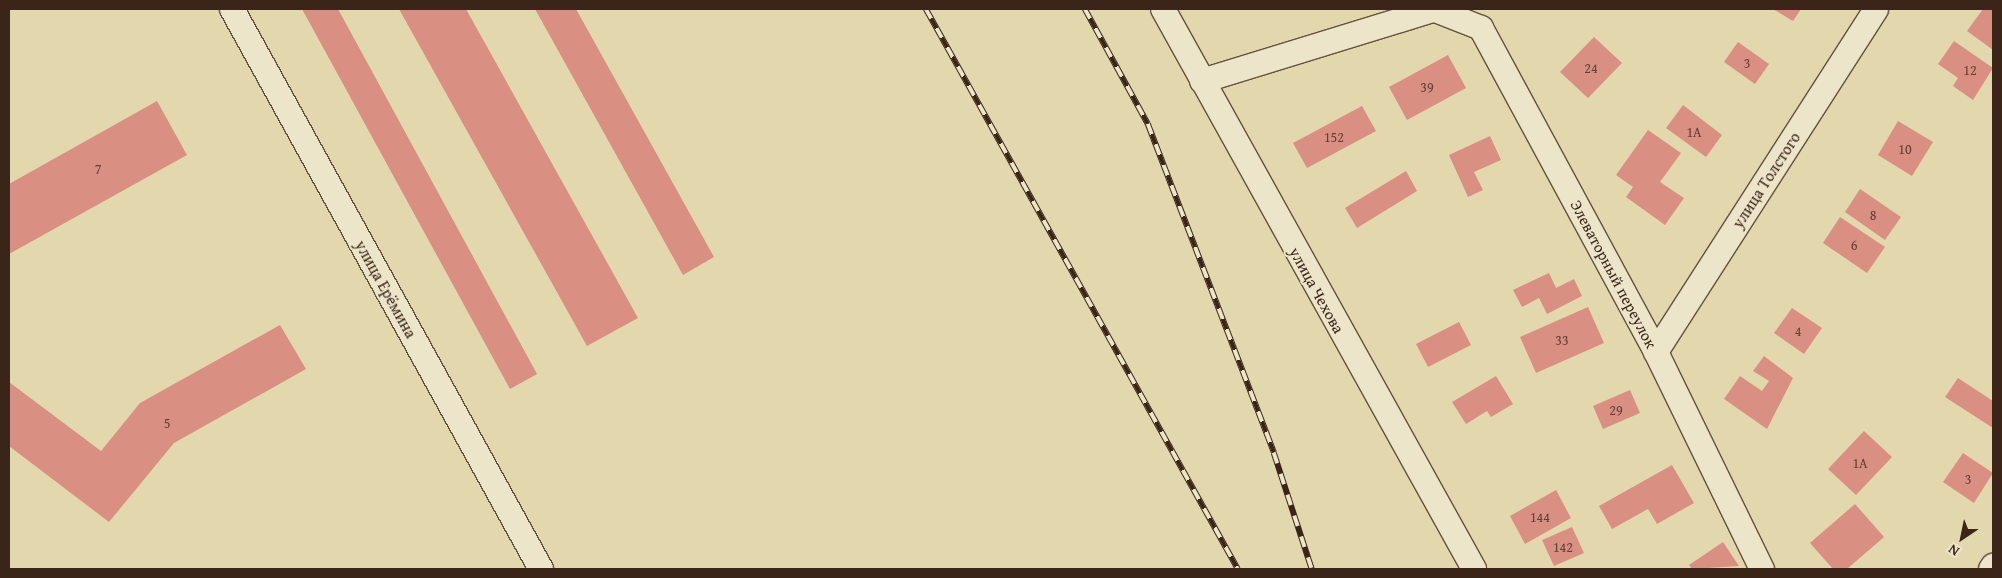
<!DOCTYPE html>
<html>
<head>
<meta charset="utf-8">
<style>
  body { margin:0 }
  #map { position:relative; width:2002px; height:578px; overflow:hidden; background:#e3d7ad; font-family:"Gentium Book Plus",serif }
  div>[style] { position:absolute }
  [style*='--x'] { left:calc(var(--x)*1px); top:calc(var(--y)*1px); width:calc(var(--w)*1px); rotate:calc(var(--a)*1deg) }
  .building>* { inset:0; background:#da8f83 }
  .roads { filter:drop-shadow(1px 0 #64523d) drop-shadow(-1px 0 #64523d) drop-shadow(0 1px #64523d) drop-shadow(0 -1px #64523d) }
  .minor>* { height:24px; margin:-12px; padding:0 12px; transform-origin:12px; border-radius:12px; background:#ede5ca }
  .rail>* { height:5.5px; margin-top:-2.75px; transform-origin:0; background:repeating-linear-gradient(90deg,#ede5ca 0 11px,#3a2518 0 22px); box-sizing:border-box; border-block:1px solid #3a2518 }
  span { translate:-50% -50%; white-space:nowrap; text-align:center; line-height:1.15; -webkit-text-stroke:4px #ede5ca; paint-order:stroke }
  .number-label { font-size:14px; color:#624033 }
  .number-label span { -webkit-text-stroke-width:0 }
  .street-label { font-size:16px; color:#3a2518 }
  .frame { position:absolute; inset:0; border:10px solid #3a2518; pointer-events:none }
  .north { position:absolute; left:1937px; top:513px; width:50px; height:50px; -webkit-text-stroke:4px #ede5ca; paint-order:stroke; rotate:214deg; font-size:14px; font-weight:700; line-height:20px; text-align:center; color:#3a2518 }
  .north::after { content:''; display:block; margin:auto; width:18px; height:22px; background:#3a2518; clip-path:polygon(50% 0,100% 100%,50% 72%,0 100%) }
</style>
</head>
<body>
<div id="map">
  <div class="building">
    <i style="clip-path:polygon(302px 9px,338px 9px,537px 374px,510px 389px)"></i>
    <i style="clip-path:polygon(399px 9px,466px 9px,638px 318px,587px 346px)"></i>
    <i style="clip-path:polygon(535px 9px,576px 9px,714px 257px,683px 275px)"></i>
    <i style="clip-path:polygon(1773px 9px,1801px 9px,1793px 21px)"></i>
    <i style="clip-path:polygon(1983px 9px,1993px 9px,1993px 50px,1967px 31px)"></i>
    <i style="clip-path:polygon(1594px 37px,1622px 63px,1588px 98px,1560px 72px)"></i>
    <i style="clip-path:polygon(1954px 41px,1993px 68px,1973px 100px,1953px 86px,1958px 78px,1938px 64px)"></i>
    <i style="clip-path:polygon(1738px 42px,1769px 64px,1755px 84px,1724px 62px)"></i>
    <i style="clip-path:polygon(1448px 55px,1466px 88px,1407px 120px,1389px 87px)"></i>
    <i style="clip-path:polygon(157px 101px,187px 155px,9px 254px,9px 184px)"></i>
    <i style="clip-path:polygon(1683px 105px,1722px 135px,1706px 157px,1666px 128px)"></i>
    <i style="clip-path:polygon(1362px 106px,1376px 131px,1307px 168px,1293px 143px)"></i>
    <i style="clip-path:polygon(1898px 121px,1933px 142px,1912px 176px,1878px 155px)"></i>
    <i style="clip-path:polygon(1648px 130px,1681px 153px,1660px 182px,1684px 198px,1665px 225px,1626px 197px,1633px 187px,1616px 175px)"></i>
    <i style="clip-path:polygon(1490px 136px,1501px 160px,1474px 172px,1483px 190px,1468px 197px,1449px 155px)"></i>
    <i style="clip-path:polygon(1406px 171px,1417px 191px,1357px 228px,1345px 208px)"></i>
    <i style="clip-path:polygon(1860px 189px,1901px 217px,1885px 240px,1845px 212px)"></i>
    <i style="clip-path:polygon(1840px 217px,1885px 247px,1867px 273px,1823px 243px)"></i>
    <i style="clip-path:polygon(1549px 273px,1556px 288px,1574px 279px,1582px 296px,1547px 314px,1539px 298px,1522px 307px,1513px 290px)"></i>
    <i style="clip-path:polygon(1588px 307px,1604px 343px,1536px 373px,1520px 337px)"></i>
    <i style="clip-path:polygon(1792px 308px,1822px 328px,1804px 354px,1774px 333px)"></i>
    <i style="clip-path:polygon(1459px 322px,1471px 345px,1428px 367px,1416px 344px)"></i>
    <i style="clip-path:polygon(280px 325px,306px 369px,174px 443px,109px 522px,9px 446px,9px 382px,101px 451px,140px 403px)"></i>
    <i style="clip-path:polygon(1764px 356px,1793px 378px,1767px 429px,1724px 399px,1740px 376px,1762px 391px,1769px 381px,1753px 371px)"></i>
    <i style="clip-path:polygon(1496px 376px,1513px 404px,1491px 417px,1487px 411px,1466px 424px,1452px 402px)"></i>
    <i style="clip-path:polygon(1958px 378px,1993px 401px,1993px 428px,1945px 397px)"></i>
    <i style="clip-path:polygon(1630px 390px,1640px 413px,1603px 429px,1593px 406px)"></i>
    <i style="clip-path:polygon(1864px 431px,1892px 457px,1856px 495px,1828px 469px)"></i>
    <i style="clip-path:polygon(1963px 453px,1993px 473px,1974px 503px,1943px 482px)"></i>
    <i style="clip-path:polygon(1672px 465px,1694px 503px,1657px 524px,1648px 509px,1612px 529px,1599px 506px)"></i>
    <i style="clip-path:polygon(1556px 490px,1571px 518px,1525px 544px,1510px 516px)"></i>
    <i style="clip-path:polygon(1855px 504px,1884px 537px,1847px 569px,1833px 569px,1810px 543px)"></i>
    <i style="clip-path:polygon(1572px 527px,1584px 553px,1554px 566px,1542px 540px)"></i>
    <i style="clip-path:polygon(1723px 542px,1739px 566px,1692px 569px,1689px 565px)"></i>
  </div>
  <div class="roads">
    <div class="minor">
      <i style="--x:232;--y:9;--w:640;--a:61.11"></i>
      <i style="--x:1163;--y:9;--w:641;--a:60.95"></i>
      <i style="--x:1433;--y:9;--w:52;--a:21.6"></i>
      <i style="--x:1481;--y:28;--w:368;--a:61.6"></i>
      <i style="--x:1656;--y:352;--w:242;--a:64"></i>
      <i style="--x:1202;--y:81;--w:242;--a:-17.1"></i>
      <i style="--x:1656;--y:352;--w:407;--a:-57.3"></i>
      <i style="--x:1991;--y:569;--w:4;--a:-56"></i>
    </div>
  </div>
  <div class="rail">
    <i style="--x:926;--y:9;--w:641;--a:60.88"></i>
    <i style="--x:1085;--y:9;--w:131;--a:61.3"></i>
    <i style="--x:1148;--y:124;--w:352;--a:69"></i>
    <i style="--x:1274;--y:453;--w:122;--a:71.9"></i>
  </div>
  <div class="number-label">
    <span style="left:1747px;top:63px">3</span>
    <span style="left:1591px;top:68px">24</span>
    <span style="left:1970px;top:70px">12</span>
    <span style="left:1427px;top:87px">39</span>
    <span style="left:1694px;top:132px">1А</span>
    <span style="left:1334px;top:137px">152</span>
    <span style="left:1905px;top:149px">10</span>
    <span style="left:98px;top:169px">7</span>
    <span style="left:1873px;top:215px">8</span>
    <span style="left:1854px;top:245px">6</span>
    <span style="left:1798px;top:331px">4</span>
    <span style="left:1562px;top:340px">33</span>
    <span style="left:1616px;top:410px">29</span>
    <span style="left:167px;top:423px">5</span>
    <span style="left:1860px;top:463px">1А</span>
    <span style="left:1968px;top:479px">3</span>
    <span style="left:1540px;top:517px">144</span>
    <span style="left:1563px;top:547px">142</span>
  </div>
  <div class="street-label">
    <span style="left:1766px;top:180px;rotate:-57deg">улица Толстого</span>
    <span style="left:1614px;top:274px;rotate:62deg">Элеваторный переулок</span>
    <span style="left:386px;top:289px;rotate:61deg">улица Ерёмина</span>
    <span style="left:1317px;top:290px;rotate:61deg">улица Чехова</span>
  </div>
  <div class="frame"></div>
  <div class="north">N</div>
</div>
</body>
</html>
